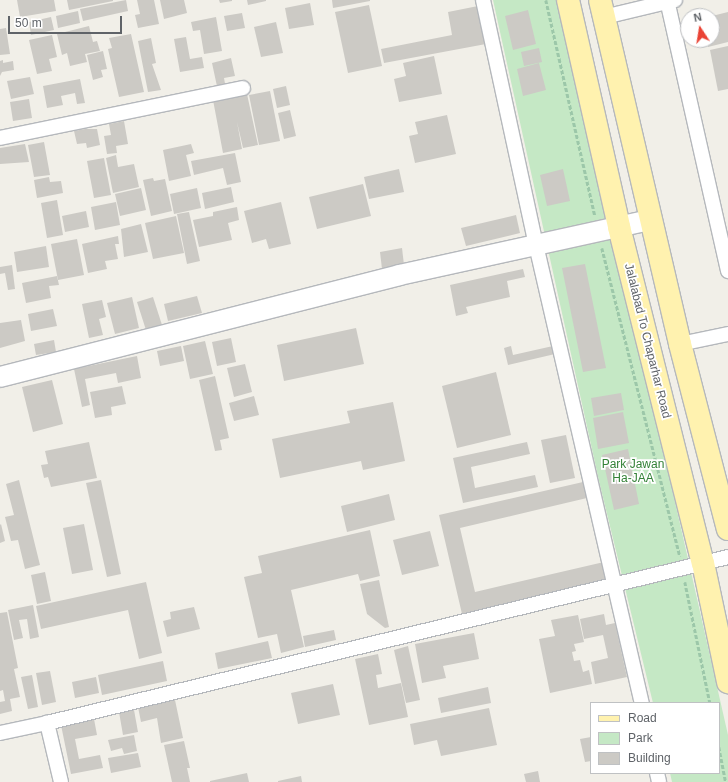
<!DOCTYPE html>
<html>
<head>
<meta charset="utf-8">
<style>
  body { margin:0 }
  #map { position:relative; width:728px; height:782px; overflow:hidden; background:#f1efe8; font-family:Arial,sans-serif }
  div>[style] { position:absolute }
  [style*='--x'] { left:calc(var(--x)*1px); top:calc(var(--y)*1px); width:calc(var(--w)*1px); rotate:calc(var(--a)*1deg) }
  .green>* { inset:0; background:#c5e8c5 }
  .building>* { inset:0; background:#cccac5 }
  .path>* { height:2.5px; margin-top:-1.25px; transform-origin:0; background:repeating-linear-gradient(90deg,#9cc7a9 0 4px,transparent 0 6px) }
  .roads { filter:drop-shadow(1px 0 #b5b8bc) drop-shadow(-1px 0 #b5b8bc) drop-shadow(0 1px #b5b8bc) drop-shadow(0 -1px #b5b8bc) }
  .street>* { height:14px; margin:-7px; padding:0 7px; transform-origin:7px; border-radius:7px; background:#fff }
  .secondary>* { height:20px; margin:-10px; padding:0 10px; transform-origin:10px; border-radius:10px; background:#fff }
  .primary>* { height:22px; margin:-11px; padding:0 11px; transform-origin:11px; border-radius:11px; background:#fff2af }
  span { translate:-50% -50%; white-space:nowrap; text-align:center; line-height:1.15; -webkit-text-stroke:3.5px #fff; paint-order:stroke }
  .street-label { font-size:12px; color:#5f6368 }
  .park-label { font-size:12px; color:#348238 }
  .legend { position:absolute; left:590px; top:702px; width:130px; height:72px; box-sizing:border-box; background:#fff; border:1px solid #bfc1c3; margin:0; padding:5px 7px; list-style:none; font-size:12px; color:#5f6368 }
  .legend li { display:flex; align-items:center; gap:8px; height:20px }
  .legend b { width:20px; border:1px solid #bfc1c3 }
  .north { position:absolute; left:680px; top:8px; width:40px; height:40px; box-sizing:border-box; background:#fff; border:1px solid #bfc1c3; border-radius:50%; rotate:348deg; font-size:11px; font-weight:700; line-height:16px; text-align:center; color:#5f6368 }
  .north::after { content:''; display:block; margin:auto; width:14px; height:18px; background:#ea4335; clip-path:polygon(50% 0,100% 100%,50% 72%,0 100%) }
  .scale { position:absolute; left:8px; top:16px; width:114px; height:18px; box-sizing:border-box; border:2px solid #5f6368; border-top:0; padding-left:5px; font-size:12px; line-height:14px; white-space:nowrap; color:#5f6368; -webkit-text-stroke:3px #fff; paint-order:stroke }
</style>
</head>
<body>
<div id="map">
  <div class="green">
    <i style="clip-path:polygon(493px 0,561px 0,728px 735px,728px 782px,672px 782px,670px 773px,719px 773px,719px 703px,653px 703px,599px 481px)"></i>
  </div>
  <div class="building">
    <i style="clip-path:polygon(17px 0,54px 0,56px 11px,20px 17px)"></i>
    <i style="clip-path:polygon(67px 0,113px 0,113px 1px,69px 10px)"></i>
    <i style="clip-path:polygon(126px 0,128px 11px,83px 21px,80px 9px)"></i>
    <i style="clip-path:polygon(137px 0,154px 0,159px 24px,138px 28px,135px 15px,140px 14px)"></i>
    <i style="clip-path:polygon(160px 0,184px 0,187px 13px,164px 19px)"></i>
    <i style="clip-path:polygon(219px 0,232px 0,232px 1px,220px 3px)"></i>
    <i style="clip-path:polygon(247px 0,266px 0,266px 1px,248px 5px)"></i>
    <i style="clip-path:polygon(332px 0,370px 0,370px 1px,333px 8px)"></i>
    <i style="clip-path:polygon(310px 3px,314px 25px,289px 29px,285px 8px)"></i>
    <i style="clip-path:polygon(369px 5px,382px 66px,348px 73px,335px 12px)"></i>
    <i style="clip-path:polygon(478px 6px,486px 44px,384px 63px,381px 49px,452px 35px,448px 12px)"></i>
    <i style="clip-path:polygon(528px 10px,536px 44px,513px 50px,505px 16px)"></i>
    <i style="clip-path:polygon(78px 11px,80px 23px,58px 28px,56px 16px)"></i>
    <i style="clip-path:polygon(728px 12px,728px 42px,708px 47px,707px 40px,712px 40px,712px 16px)"></i>
    <i style="clip-path:polygon(242px 13px,245px 28px,227px 31px,224px 16px)"></i>
    <i style="clip-path:polygon(51px 17px,54px 30px,31px 35px,29px 22px)"></i>
    <i style="clip-path:polygon(216px 17px,222px 51px,204px 54px,200px 30px,193px 31px,191px 22px)"></i>
    <i style="clip-path:polygon(276px 22px,283px 53px,261px 57px,254px 27px)"></i>
    <i style="clip-path:polygon(89px 26px,93px 42px,97px 41px,100px 51px,85px 54px,87px 62px,70px 66px,67px 53px,62px 55px,57px 34px)"></i>
    <i style="clip-path:polygon(6px 28px,10px 54px,0 55px,0 29px)"></i>
    <i style="clip-path:polygon(131px 34px,144px 92px,119px 97px,108px 49px,112px 48px,109px 38px)"></i>
    <i style="clip-path:polygon(52px 35px,57px 57px,49px 59px,52px 71px,37px 74px,29px 40px)"></i>
    <i style="clip-path:polygon(186px 37px,190px 59px,202px 57px,204px 68px,180px 72px,174px 39px)"></i>
    <i style="clip-path:polygon(151px 38px,156px 63px,152px 64px,161px 90px,148px 92px,138px 41px)"></i>
    <i style="clip-path:polygon(728px 46px,728px 89px,718px 91px,710px 50px)"></i>
    <i style="clip-path:polygon(539px 48px,542px 62px,524px 66px,521px 52px)"></i>
    <i style="clip-path:polygon(103px 51px,107px 69px,101px 70px,103px 77px,93px 80px,87px 55px)"></i>
    <i style="clip-path:polygon(434px 56px,442px 94px,399px 102px,394px 79px,406px 76px,403px 63px)"></i>
    <i style="clip-path:polygon(231px 58px,235px 76px,224px 78px,226px 89px,218px 91px,212px 63px)"></i>
    <i style="clip-path:polygon(3px 60px,3px 63px,13px 61px,14px 70px,2px 72px,0 76px,0 61px)"></i>
    <i style="clip-path:polygon(539px 63px,546px 90px,523px 96px,517px 69px)"></i>
    <i style="clip-path:polygon(30px 77px,34px 94px,11px 99px,7px 81px)"></i>
    <i style="clip-path:polygon(80px 79px,85px 103px,77px 104px,75px 93px,61px 96px,63px 105px,47px 108px,43px 86px)"></i>
    <i style="clip-path:polygon(286px 86px,290px 105px,277px 108px,273px 89px)"></i>
    <i style="clip-path:polygon(270px 91px,280px 141px,259px 145px,249px 95px)"></i>
    <i style="clip-path:polygon(247px 94px,258px 145px,243px 148px,237px 122px,242px 149px,223px 153px,213px 100px)"></i>
    <i style="clip-path:polygon(29px 99px,32px 118px,13px 121px,10px 102px)"></i>
    <i style="clip-path:polygon(290px 110px,296px 136px,284px 139px,278px 113px)"></i>
    <i style="clip-path:polygon(447px 115px,456px 154px,415px 163px,409px 136px,418px 134px,415px 122px)"></i>
    <i style="clip-path:polygon(124px 121px,128px 144px,116px 146px,117px 153px,107px 154px,104px 136px,111px 135px,109px 124px)"></i>
    <i style="clip-path:polygon(85px 129px,97px 129px,100px 145px,87px 148px,86px 143px,77px 144px,74px 131px)"></i>
    <i style="clip-path:polygon(44px 142px,50px 175px,34px 177px,28px 145px)"></i>
    <i style="clip-path:polygon(25px 144px,29px 162px,0 164px,0 148px)"></i>
    <i style="clip-path:polygon(191px 144px,194px 153px,186px 155px,191px 176px,169px 181px,163px 150px)"></i>
    <i style="clip-path:polygon(235px 153px,241px 182px,227px 185px,223px 168px,194px 175px,191px 161px)"></i>
    <i style="clip-path:polygon(116px 155px,118px 167px,134px 164px,139px 187px,113px 193px,106px 158px)"></i>
    <i style="clip-path:polygon(104px 158px,111px 195px,94px 198px,87px 161px)"></i>
    <i style="clip-path:polygon(399px 169px,404px 192px,369px 199px,364px 177px)"></i>
    <i style="clip-path:polygon(563px 169px,570px 201px,547px 206px,540px 175px)"></i>
    <i style="clip-path:polygon(49px 177px,50px 182px,61px 181px,63px 193px,37px 198px,34px 180px)"></i>
    <i style="clip-path:polygon(153px 178px,154px 181px,165px 179px,172px 211px,151px 216px,143px 180px)"></i>
    <i style="clip-path:polygon(363px 184px,371px 216px,317px 229px,309px 197px)"></i>
    <i style="clip-path:polygon(231px 187px,234px 202px,205px 209px,202px 193px)"></i>
    <i style="clip-path:polygon(141px 188px,146px 210px,120px 216px,115px 194px)"></i>
    <i style="clip-path:polygon(197px 188px,201px 208px,174px 214px,170px 194px)"></i>
    <i style="clip-path:polygon(57px 200px,63px 235px,47px 238px,41px 203px)"></i>
    <i style="clip-path:polygon(116px 202px,120px 225px,95px 230px,91px 207px)"></i>
    <i style="clip-path:polygon(281px 202px,291px 244px,269px 249px,266px 239px,252px 243px,244px 211px)"></i>
    <i style="clip-path:polygon(237px 207px,239px 220px,228px 223px,232px 240px,199px 247px,193px 220px,213px 216px,213px 212px)"></i>
    <i style="clip-path:polygon(86px 211px,89px 227px,65px 232px,62px 216px)"></i>
    <i style="clip-path:polygon(189px 212px,200px 261px,187px 264px,177px 214px)"></i>
    <i style="clip-path:polygon(516px 215px,520px 233px,466px 246px,461px 228px)"></i>
    <i style="clip-path:polygon(176px 216px,184px 253px,153px 259px,145px 223px)"></i>
    <i style="clip-path:polygon(141px 224px,148px 252px,124px 257px,121px 229px)"></i>
    <i style="clip-path:polygon(118px 236px,119px 244px,115px 244px,118px 259px,105px 261px,107px 269px,88px 273px,82px 244px)"></i>
    <i style="clip-path:polygon(77px 239px,84px 275px,58px 280px,51px 244px)"></i>
    <i style="clip-path:polygon(46px 246px,49px 267px,17px 272px,14px 252px)"></i>
    <i style="clip-path:polygon(402px 248px,404px 265px,382px 269px,380px 252px)"></i>
    <i style="clip-path:polygon(585px 264px,606px 368px,583px 372px,562px 268px)"></i>
    <i style="clip-path:polygon(12px 265px,15px 289px,8px 290px,5px 273px,0 274px,0 267px)"></i>
    <i style="clip-path:polygon(523px 269px,525px 277px,507px 281px,510px 297px,466px 307px,468px 313px,456px 316px,450px 285px)"></i>
    <i style="clip-path:polygon(57px 276px,59px 285px,49px 286px,51px 298px,26px 303px,22px 283px)"></i>
    <i style="clip-path:polygon(197px 296px,202px 313px,168px 321px,164px 304px)"></i>
    <i style="clip-path:polygon(132px 297px,139px 328px,115px 334px,107px 303px)"></i>
    <i style="clip-path:polygon(153px 297px,162px 325px,146px 330px,137px 302px)"></i>
    <i style="clip-path:polygon(102px 300px,106px 317px,99px 319px,103px 335px,89px 338px,82px 304px)"></i>
    <i style="clip-path:polygon(53px 309px,57px 326px,31px 331px,28px 314px)"></i>
    <i style="clip-path:polygon(21px 320px,25px 341px,0 348px,0 323px)"></i>
    <i style="clip-path:polygon(356px 328px,364px 364px,284px 381px,277px 345px)"></i>
    <i style="clip-path:polygon(231px 338px,236px 362px,217px 366px,212px 342px)"></i>
    <i style="clip-path:polygon(54px 340px,56px 352px,36px 355px,34px 344px)"></i>
    <i style="clip-path:polygon(205px 341px,213px 374px,190px 379px,183px 346px)"></i>
    <i style="clip-path:polygon(181px 346px,184px 361px,160px 366px,157px 351px)"></i>
    <i style="clip-path:polygon(511px 346px,513px 355px,553px 346px,555px 354px,508px 365px,504px 348px)"></i>
    <i style="clip-path:polygon(137px 356px,141px 378px,118px 383px,116px 373px,85px 379px,90px 405px,82px 407px,74px 369px)"></i>
    <i style="clip-path:polygon(245px 364px,252px 392px,234px 397px,227px 368px)"></i>
    <i style="clip-path:polygon(496px 372px,511px 435px,457px 448px,442px 386px)"></i>
    <i style="clip-path:polygon(215px 376px,229px 438px,220px 440px,222px 450px,215px 451px,199px 380px)"></i>
    <i style="clip-path:polygon(52px 380px,63px 424px,33px 432px,22px 387px)"></i>
    <i style="clip-path:polygon(122px 386px,126px 404px,111px 407px,112px 415px,95px 418px,90px 392px)"></i>
    <i style="clip-path:polygon(621px 393px,624px 410px,594px 416px,591px 398px)"></i>
    <i style="clip-path:polygon(254px 396px,259px 415px,234px 421px,229px 403px)"></i>
    <i style="clip-path:polygon(393px 402px,405px 461px,363px 470px,361px 461px,280px 478px,272px 439px,350px 423px,347px 411px)"></i>
    <i style="clip-path:polygon(623px 412px,629px 443px,598px 449px,593px 418px)"></i>
    <i style="clip-path:polygon(566px 435px,575px 478px,550px 483px,541px 440px)"></i>
    <i style="clip-path:polygon(89px 442px,97px 478px,51px 487px,48px 477px,44px 478px,41px 465px,48px 464px,45px 451px)"></i>
    <i style="clip-path:polygon(527px 442px,530px 454px,471px 467px,475px 488px,535px 475px,538px 487px,463px 503px,453px 458px)"></i>
    <i style="clip-path:polygon(628px 449px,639px 504px,614px 510px,602px 455px)"></i>
    <i style="clip-path:polygon(19px 480px,40px 565px,25px 569px,18px 540px,11px 541px,5px 517px,14px 515px,6px 484px)"></i>
    <i style="clip-path:polygon(101px 480px,121px 574px,107px 577px,86px 483px)"></i>
    <i style="clip-path:polygon(583px 482px,587px 498px,460px 528px,475px 592px,604px 562px,608px 580px,462px 614px,439px 515px)"></i>
    <i style="clip-path:polygon(389px 494px,395px 520px,347px 532px,341px 506px)"></i>
    <i style="clip-path:polygon(1px 524px,5px 541px,0 543px,0 525px)"></i>
    <i style="clip-path:polygon(84px 524px,93px 570px,72px 574px,63px 528px)"></i>
    <i style="clip-path:polygon(370px 530px,380px 576px,360px 581px,358px 574px,291px 590px,304px 647px,281px 653px,277px 634px,258px 638px,244px 577px,262px 573px,258px 556px)"></i>
    <i style="clip-path:polygon(430px 531px,439px 566px,402px 575px,393px 540px)"></i>
    <i style="clip-path:polygon(45px 572px,51px 601px,37px 604px,31px 575px)"></i>
    <i style="clip-path:polygon(379px 580px,389px 627px,385px 628px,367px 614px,360px 584px)"></i>
    <i style="clip-path:polygon(146px 582px,162px 653px,139px 659px,128px 610px,41px 629px,36px 606px)"></i>
    <i style="clip-path:polygon(33px 605px,39px 637px,30px 639px,27px 619px,19px 620px,23px 638px,14px 640px,8px 610px)"></i>
    <i style="clip-path:polygon(194px 607px,200px 629px,167px 637px,163px 621px,171px 619px,170px 612px)"></i>
    <i style="clip-path:polygon(7px 612px,18px 668px,14px 669px,20px 697px,10px 699px,12px 711px,0 714px,0 702px,5px 701px,3px 690px,0 691px,0 613px)"></i>
    <i style="clip-path:polygon(604px 614px,606px 625px,615px 623px,627px 677px,595px 684px,591px 662px,608px 658px,603px 635px,584px 639px,580px 619px)"></i>
    <i style="clip-path:polygon(578px 615px,584px 642px,574px 644px,576px 651px,572px 652px,574px 661px,580px 660px,583px 672px,589px 670px,592px 684px,550px 693px,539px 639px,555px 636px,551px 620px)"></i>
    <i style="clip-path:polygon(334px 630px,336px 640px,305px 647px,303px 636px)"></i>
    <i style="clip-path:polygon(474px 633px,479px 659px,443px 666px,446px 678px,422px 683px,415px 644px)"></i>
    <i style="clip-path:polygon(268px 641px,272px 658px,218px 669px,215px 653px)"></i>
    <i style="clip-path:polygon(408px 646px,420px 700px,406px 703px,394px 650px)"></i>
    <i style="clip-path:polygon(378px 654px,382px 674px,376px 675px,378px 688px,401px 683px,408px 717px,369px 725px,355px 659px)"></i>
    <i style="clip-path:polygon(163px 661px,167px 681px,102px 695px,98px 675px)"></i>
    <i style="clip-path:polygon(50px 671px,56px 702px,42px 705px,36px 673px)"></i>
    <i style="clip-path:polygon(32px 675px,38px 707px,28px 709px,21px 677px)"></i>
    <i style="clip-path:polygon(96px 677px,99px 693px,75px 698px,72px 682px)"></i>
    <i style="clip-path:polygon(333px 684px,340px 715px,298px 724px,291px 693px)"></i>
    <i style="clip-path:polygon(488px 687px,491px 703px,441px 713px,438px 698px)"></i>
    <i style="clip-path:polygon(175px 700px,183px 738px,161px 743px,157px 718px,141px 722px,138px 707px)"></i>
    <i style="clip-path:polygon(489px 708px,497px 745px,441px 756px,437px 740px,414px 745px,410px 724px)"></i>
    <i style="clip-path:polygon(134px 710px,138px 732px,123px 735px,119px 712px)"></i>
    <i style="clip-path:polygon(94px 719px,97px 735px,75px 739px,79px 759px,100px 755px,103px 768px,71px 774px,61px 725px)"></i>
    <i style="clip-path:polygon(134px 735px,137px 751px,124px 754px,122px 748px,111px 751px,108px 740px)"></i>
    <i style="clip-path:polygon(591px 737px,591px 761px,585px 762px,580px 739px)"></i>
    <i style="clip-path:polygon(184px 741px,190px 768px,187px 768px,190px 782px,172px 782px,164px 745px)"></i>
    <i style="clip-path:polygon(138px 753px,141px 767px,111px 773px,108px 758px)"></i>
    <i style="clip-path:polygon(538px 771px,540px 782px,526px 782px,524px 774px)"></i>
    <i style="clip-path:polygon(247px 773px,249px 782px,210px 782px,210px 781px)"></i>
    <i style="clip-path:polygon(301px 776px,302px 782px,278px 782px,278px 781px)"></i>
  </div>
  <div class="path">
    <i style="--x:546;--y:0;--w:221;--a:77.2"></i>
    <i style="--x:602;--y:248;--w:318;--a:75.8"></i>
    <i style="--x:685;--y:582;--w:124;--a:78.3"></i>
    <i style="--x:719;--y:747;--w:36;--a:79"></i>
  </div>
  <div class="roads">
    <div class="street">
      <i style="--x:483;--y:0;--w:251;--a:77.8"></i>
      <i style="--x:536;--y:245;--w:470;--a:77"></i>
      <i style="--x:667;--y:0;--w:278;--a:77.3"></i>
      <i style="--x:604;--y:17;--w:73;--a:-13.5"></i>
      <i style="--x:0;--y:138;--w:248;--a:-11.6"></i>
      <i style="--x:680;--y:344;--w:49;--a:-11.8"></i>
      <i style="--x:0;--y:733;--w:48;--a:-12"></i>
      <i style="--x:657;--y:773;--w:9;--a:77"></i>
      <i style="--x:61;--y:782;--w:61;--a:-103.3"></i>
      <i style="--x:47;--y:723;--w:701;--a:-13.7"></i>
    </div>
    <div class="secondary">
      <i style="--x:0;--y:377;--w:412;--a:-14.3"></i>
      <i style="--x:399;--y:275;--w:257;--a:-12.4"></i>
    </div>
    <div class="primary">
      <i style="--x:568;--y:0;--w:233;--a:77.3"></i>
      <i style="--x:619;--y:227;--w:346;--a:76"></i>
      <i style="--x:703;--y:563;--w:122;--a:78.1"></i>
      <i style="--x:600;--y:0;--w:353;--a:76.9"></i>
      <i style="--x:680;--y:344;--w:191;--a:75.5"></i>
    </div>
  </div>
  <div class="street-label">
    <span style="left:647px;top:341px;rotate:76deg">Jalalabad To Chaparhar Road</span>
  </div>
  <div class="park-label">
    <span style="left:633px;top:472px">Park Jawan<br>Ha-JAA</span>
  </div>
  <ul class="legend">
  <li><b style="height:5px;background:#fff2af"></b>Road</li>
  <li><b style="height:11px;background:#c5e8c5"></b>Park</li>
  <li><b style="height:11px;background:#cccac5"></b>Building</li>
  </ul>
  <div class="north">N</div>
  <div class="scale">50 m</div>
</div>
</body>
</html>
